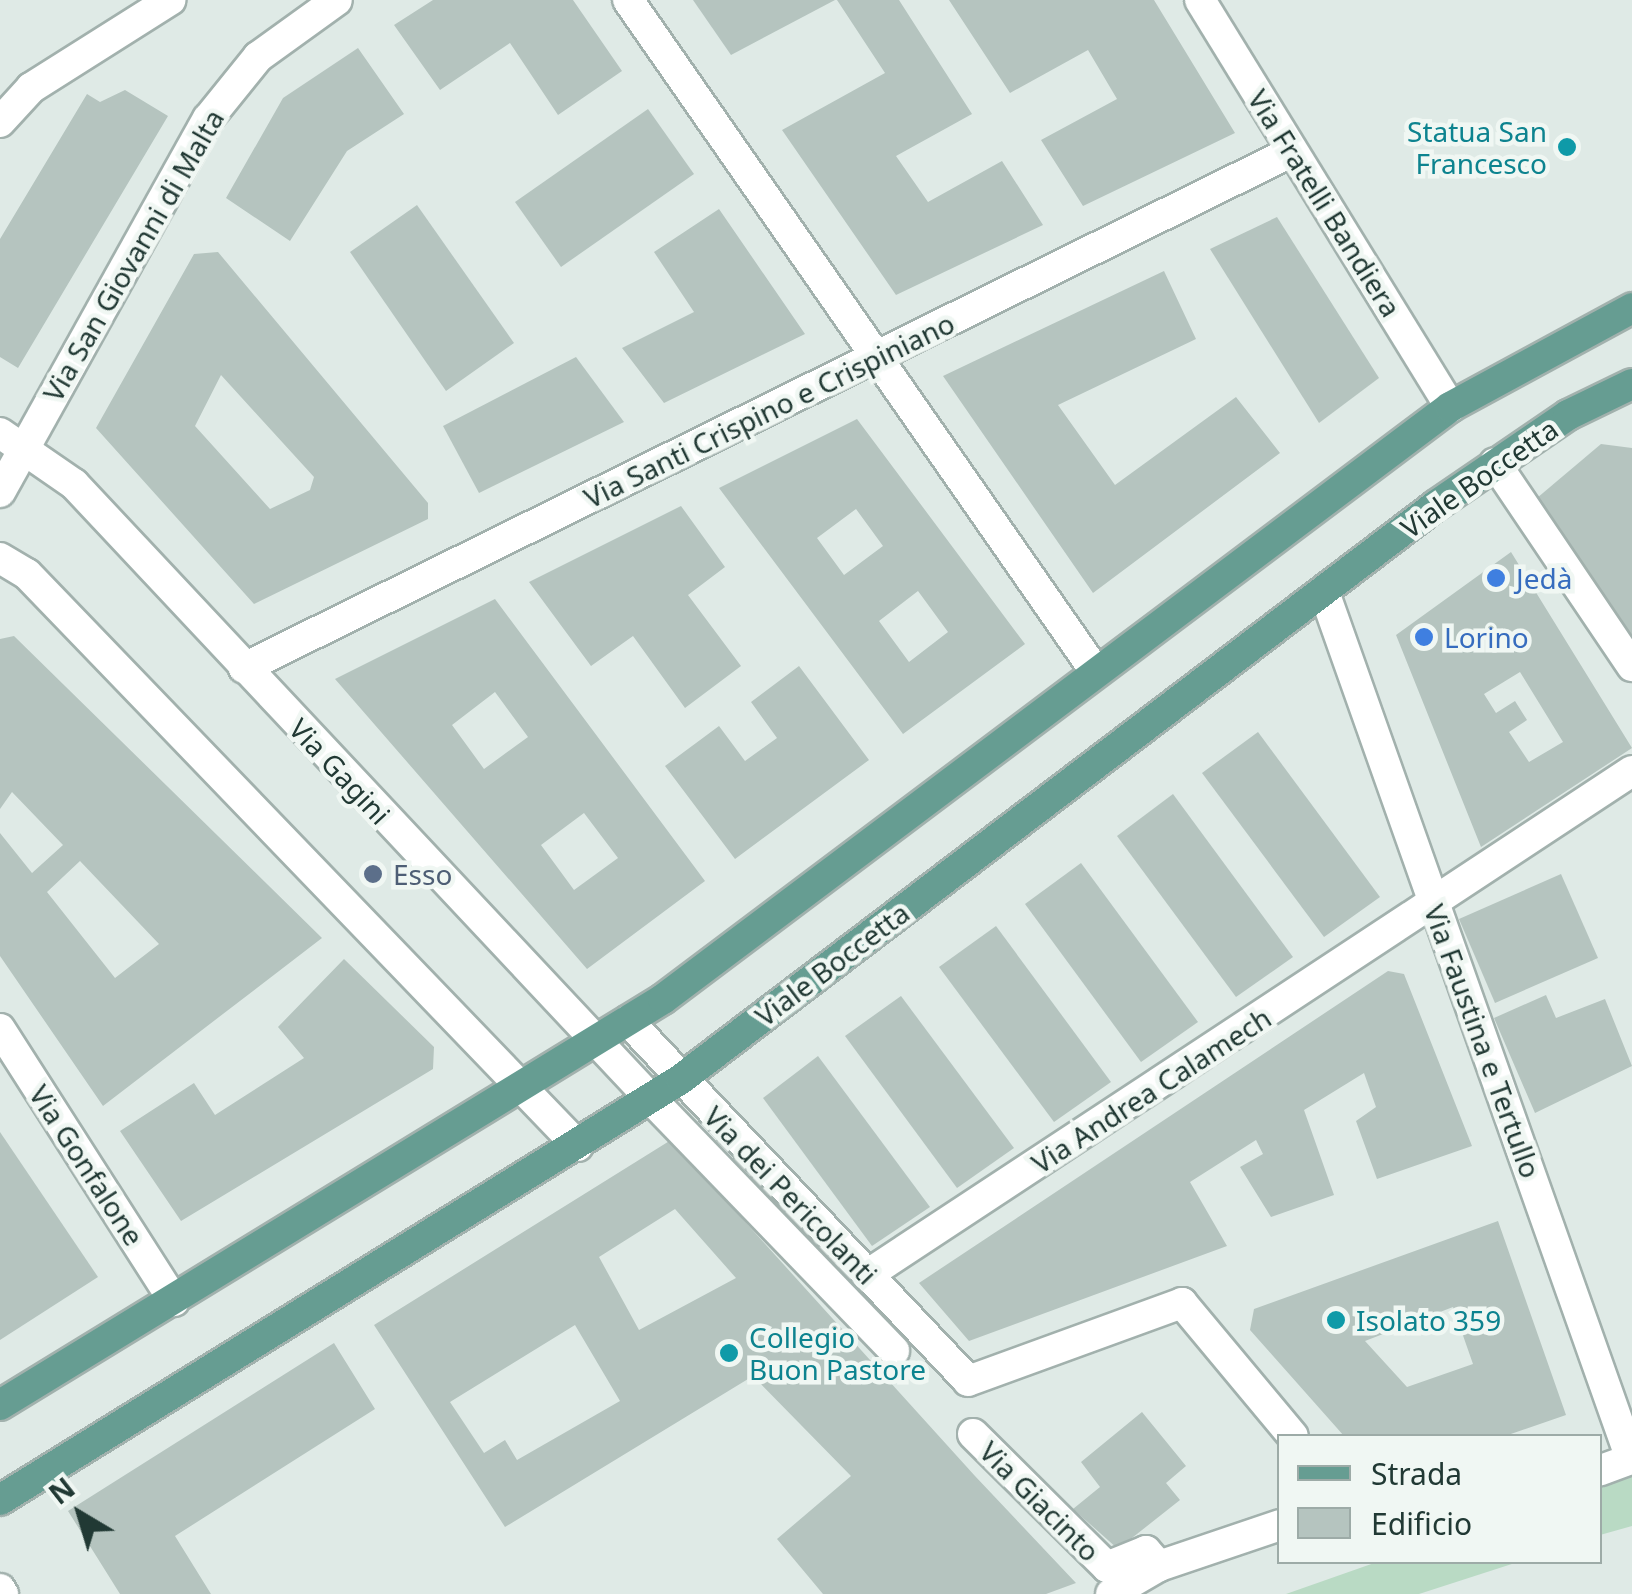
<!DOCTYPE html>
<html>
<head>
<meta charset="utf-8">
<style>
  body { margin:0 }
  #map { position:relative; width:1632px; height:1594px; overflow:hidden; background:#dfeae6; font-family:"Noto Sans",sans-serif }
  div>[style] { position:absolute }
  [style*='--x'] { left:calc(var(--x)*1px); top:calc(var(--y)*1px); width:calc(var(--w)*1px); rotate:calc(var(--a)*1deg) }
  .green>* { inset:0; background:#b9dac4 }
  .building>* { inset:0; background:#b5c4bf }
  .roads { filter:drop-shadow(2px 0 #a2b1ad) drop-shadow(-2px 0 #a2b1ad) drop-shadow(0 2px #a2b1ad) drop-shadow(0 -2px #a2b1ad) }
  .pedestrian>* { height:30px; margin:-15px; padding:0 15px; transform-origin:15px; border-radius:15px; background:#fff }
  .minor>* { height:30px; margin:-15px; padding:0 15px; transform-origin:15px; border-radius:15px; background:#fff }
  .primary>* { height:30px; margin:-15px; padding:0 15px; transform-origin:15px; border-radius:15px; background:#669d92 }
  .dots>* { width:28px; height:28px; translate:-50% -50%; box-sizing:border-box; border:5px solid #f0f7f3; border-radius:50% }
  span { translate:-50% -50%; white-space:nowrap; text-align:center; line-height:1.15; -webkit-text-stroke:9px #f0f7f3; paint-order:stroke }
  .culture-label { font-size:28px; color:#0d838f }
  .right { translate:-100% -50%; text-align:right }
  .left { translate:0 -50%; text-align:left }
  .street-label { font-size:28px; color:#213934 }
  .shop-label { font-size:28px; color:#366cbe }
  .service-label { font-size:28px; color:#4e5e75 }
  .legend { position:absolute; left:1277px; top:1434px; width:325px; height:130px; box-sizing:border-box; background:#f0f7f3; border:2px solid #9daba7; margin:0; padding:12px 18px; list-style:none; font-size:30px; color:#213934 }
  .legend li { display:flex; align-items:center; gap:20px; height:50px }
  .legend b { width:50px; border:2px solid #9daba7 }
  .north { position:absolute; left:30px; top:1464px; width:100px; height:100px; -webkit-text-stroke:8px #f0f7f3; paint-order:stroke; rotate:322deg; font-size:28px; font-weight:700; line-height:40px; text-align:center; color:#213934 }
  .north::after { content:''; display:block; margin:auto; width:35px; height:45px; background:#213934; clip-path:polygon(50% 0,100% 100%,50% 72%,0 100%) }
</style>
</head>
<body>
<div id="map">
  <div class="green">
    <i style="clip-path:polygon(1632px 1471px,1632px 1526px,1600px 1535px,1600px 1482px)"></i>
    <i style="clip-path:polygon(1377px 1562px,1518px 1562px,1419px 1594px,1286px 1594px)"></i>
  </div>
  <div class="building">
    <i style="clip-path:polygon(433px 0,573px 0,622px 71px,558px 115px,510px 43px,440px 90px,394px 25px)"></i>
    <i style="clip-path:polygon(693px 0,835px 0,731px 55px)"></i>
    <i style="clip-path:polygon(837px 0,899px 0,972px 114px,896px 156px,928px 202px,1002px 161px,1043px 225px,896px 295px,782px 130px,885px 73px)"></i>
    <i style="clip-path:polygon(949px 0,1154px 0,1235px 133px,1083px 206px,1041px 140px,1117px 99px,1088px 50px,1010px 93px)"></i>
    <i style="clip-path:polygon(358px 48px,404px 114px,347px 151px,290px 241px,226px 198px,283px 98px)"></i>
    <i style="clip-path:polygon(125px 90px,168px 116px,18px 368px,0 357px,0 239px,87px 94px,100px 102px)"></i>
    <i style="clip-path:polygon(648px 109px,694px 174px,561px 267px,515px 202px)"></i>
    <i style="clip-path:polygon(417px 205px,514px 343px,446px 391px,350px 252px)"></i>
    <i style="clip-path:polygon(719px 209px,805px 334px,664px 403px,622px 348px,694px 312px,654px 252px)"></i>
    <i style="clip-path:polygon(1277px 217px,1379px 378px,1319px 423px,1210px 249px)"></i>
    <i style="clip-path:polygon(evenodd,218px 252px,428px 503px,428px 519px,254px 604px,96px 428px,194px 254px,218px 252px,221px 375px,314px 477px,310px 490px,270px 509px,195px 426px,221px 375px)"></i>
    <i style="clip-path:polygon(1164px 271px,1196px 339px,1058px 405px,1115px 485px,1236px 397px,1280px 453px,1093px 593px,943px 376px)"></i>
    <i style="clip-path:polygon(576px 357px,624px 422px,479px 493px,443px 426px)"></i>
    <i style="clip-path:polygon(evenodd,857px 419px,1025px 644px,903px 734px,719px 488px,857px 419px,856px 509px,883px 546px,844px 575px,817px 538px,856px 509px,857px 419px,918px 591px,948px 632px,909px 662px,879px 621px,918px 591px)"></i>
    <i style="clip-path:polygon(1601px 444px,1632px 448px,1632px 639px,1537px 498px)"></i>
    <i style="clip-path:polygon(681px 506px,725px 567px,688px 595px,741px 666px,685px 708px,633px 636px,591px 666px,529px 582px)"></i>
    <i style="clip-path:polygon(evenodd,1511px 552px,1632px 748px,1481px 847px,1396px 635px,1511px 552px,1520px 672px,1563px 742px,1529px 762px,1509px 732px,1527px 720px,1515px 701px,1496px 713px,1484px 694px,1520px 672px)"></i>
    <i style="clip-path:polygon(evenodd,495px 599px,705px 881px,587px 969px,335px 679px,495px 599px,495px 692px,528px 737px,484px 769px,452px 725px,495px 692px,495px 599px,584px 813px,618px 858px,574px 890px,541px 845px,584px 813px)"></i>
    <i style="clip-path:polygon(evenodd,14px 636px,322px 938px,103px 1106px,0 956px,0 833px,32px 873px,63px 845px,12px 792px,0 809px,0 639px,14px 636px,80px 861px,159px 944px,115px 978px,47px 892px,80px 861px)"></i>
    <i style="clip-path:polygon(799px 666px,869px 760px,735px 859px,665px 766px,719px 726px,745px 761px,777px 738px,751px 702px)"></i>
    <i style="clip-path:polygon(1258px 732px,1380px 897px,1324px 937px,1202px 773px)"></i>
    <i style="clip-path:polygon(1173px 794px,1293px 957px,1236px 997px,1117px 836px)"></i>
    <i style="clip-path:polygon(1081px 863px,1198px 1022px,1141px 1062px,1025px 904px)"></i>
    <i style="clip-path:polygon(1561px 874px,1598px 958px,1495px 1003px,1459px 919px)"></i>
    <i style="clip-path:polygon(996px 926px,1111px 1082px,1054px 1122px,939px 967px)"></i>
    <i style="clip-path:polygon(344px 959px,434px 1047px,433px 1069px,181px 1221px,120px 1131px,194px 1083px,215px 1115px,304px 1058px,278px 1027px)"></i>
    <i style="clip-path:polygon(1388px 971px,1404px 974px,1472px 1146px,1377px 1179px,1356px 1121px,1376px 1107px,1364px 1073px,1304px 1110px,1334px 1195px,1271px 1217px,1240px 1167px,1263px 1154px,1256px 1140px,1190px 1182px,1227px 1246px,969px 1341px,919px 1283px)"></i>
    <i style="clip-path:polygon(1546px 995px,1556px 1018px,1605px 999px,1632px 1066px,1535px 1113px,1494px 1018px)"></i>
    <i style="clip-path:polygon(901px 996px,1014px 1148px,957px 1188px,845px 1036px)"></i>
    <i style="clip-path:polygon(818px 1056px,930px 1207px,872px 1246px,763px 1098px)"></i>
    <i style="clip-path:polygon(0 1132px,98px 1277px,0 1340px)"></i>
    <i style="clip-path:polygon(evenodd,671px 1140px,975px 1476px,1076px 1583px,1046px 1594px,823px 1594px,777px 1539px,851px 1476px,753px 1376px,505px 1527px,374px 1325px,671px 1140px,675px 1209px,736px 1278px,639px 1330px,599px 1257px,675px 1209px,671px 1140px,575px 1325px,620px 1401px,517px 1460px,505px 1440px,484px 1453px,450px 1402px,575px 1325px)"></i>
    <i style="clip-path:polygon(evenodd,1498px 1221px,1566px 1415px,1505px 1436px,1344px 1436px,1250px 1330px,1254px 1309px,1498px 1221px,1453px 1307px,1473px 1364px,1407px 1387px,1365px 1341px,1453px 1307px)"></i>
    <i style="clip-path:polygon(334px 1343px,375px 1409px,175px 1536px,211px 1594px,120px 1594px,68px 1511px)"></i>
    <i style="clip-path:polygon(1142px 1412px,1186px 1466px,1166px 1483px,1180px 1500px,1118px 1549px,1073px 1509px,1100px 1487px,1081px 1462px)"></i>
  </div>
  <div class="roads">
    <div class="pedestrian">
      <i style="--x:651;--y:1099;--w:350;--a:46"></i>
      <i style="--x:0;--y:1589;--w:6;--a:59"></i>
      <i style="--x:1111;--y:1594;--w:56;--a:-30.3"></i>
    </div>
    <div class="minor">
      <i style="--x:628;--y:0;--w:819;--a:55.15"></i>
      <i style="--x:1200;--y:0;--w:478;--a:58.4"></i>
      <i style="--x:0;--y:122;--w:46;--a:-47.6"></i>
      <i style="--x:31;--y:88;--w:165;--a:-32.3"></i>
      <i style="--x:0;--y:433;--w:90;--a:34.6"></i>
      <i style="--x:74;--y:484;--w:843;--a:46.83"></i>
      <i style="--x:1495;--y:463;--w:245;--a:56"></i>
      <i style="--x:0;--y:492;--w:427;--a:-60.9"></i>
      <i style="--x:208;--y:119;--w:80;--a:-51.1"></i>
      <i style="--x:258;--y:57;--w:97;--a:-35.8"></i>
      <i style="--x:0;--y:558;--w:31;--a:31"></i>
      <i style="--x:27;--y:574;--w:794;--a:46.07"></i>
      <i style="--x:1324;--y:592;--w:920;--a:70.5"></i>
      <i style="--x:1631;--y:1459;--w:33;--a:160"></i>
      <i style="--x:244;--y:668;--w:1169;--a:-26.24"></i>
      <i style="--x:628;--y:1021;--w:495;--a:46.6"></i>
      <i style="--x:968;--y:1381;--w:228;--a:-20"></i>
      <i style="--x:1182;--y:1303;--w:173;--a:50.2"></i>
      <i style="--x:0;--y:1029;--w:323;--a:57.4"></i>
      <i style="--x:867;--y:1275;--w:916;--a:-33.38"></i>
      <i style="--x:973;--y:1434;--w:189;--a:44.8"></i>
      <i style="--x:1107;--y:1567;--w:42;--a:-22.3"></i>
      <i style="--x:1146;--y:1551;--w:20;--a:49"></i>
      <i style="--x:1159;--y:1566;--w:128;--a:-18.7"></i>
    </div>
    <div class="primary">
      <i style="--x:0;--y:1405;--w:777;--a:-31.48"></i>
      <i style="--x:663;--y:999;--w:985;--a:-36.95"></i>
      <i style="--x:1450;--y:407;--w:207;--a:-28.5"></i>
      <i style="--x:0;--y:1500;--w:801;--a:-31.72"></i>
      <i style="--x:681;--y:1079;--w:947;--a:-37.23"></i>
      <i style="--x:1435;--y:506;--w:161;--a:-34.4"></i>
      <i style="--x:1568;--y:415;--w:71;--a:-25.8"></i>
    </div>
  </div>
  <div class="dots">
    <i style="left:1567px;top:147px;background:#0f9aa8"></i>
    <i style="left:1496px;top:578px;background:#3f7fe0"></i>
    <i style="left:1424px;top:637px;background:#3f7fe0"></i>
    <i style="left:373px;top:874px;background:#5c6f8a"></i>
    <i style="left:1336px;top:1320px;background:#0f9aa8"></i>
    <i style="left:729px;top:1353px;background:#0f9aa8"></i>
  </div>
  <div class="culture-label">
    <span class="right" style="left:1547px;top:147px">Statua San<br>Francesco</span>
    <span class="left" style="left:1356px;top:1320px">Isolato 359</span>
    <span class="left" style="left:749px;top:1353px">Collegio<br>Buon Pastore</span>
  </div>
  <div class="street-label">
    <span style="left:1325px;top:203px;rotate:58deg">Via Fratelli Bandiera</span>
    <span style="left:133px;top:255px;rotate:-60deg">Via San Giovanni di Malta</span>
    <span style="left:769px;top:410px;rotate:-26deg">Via Santi Crispino e Crispiniano</span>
    <span style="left:1479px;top:478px;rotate:-35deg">Viale Boccetta</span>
    <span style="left:340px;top:771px;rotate:47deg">Via Gagini</span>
    <span style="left:832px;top:964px;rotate:-37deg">Viale Boccetta</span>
    <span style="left:1483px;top:1041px;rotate:70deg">Via Faustina e Tertullo</span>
    <span style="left:1151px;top:1090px;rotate:-33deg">Via Andrea Calamech</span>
    <span style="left:87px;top:1165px;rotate:57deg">Via Gonfalone</span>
    <span style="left:791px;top:1195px;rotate:46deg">Via dei Pericolanti</span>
    <span style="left:1040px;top:1501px;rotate:45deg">Via Giacinto</span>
  </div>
  <div class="shop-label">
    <span class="left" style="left:1516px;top:578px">Jedà</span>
    <span class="left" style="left:1444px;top:637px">Lorino</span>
  </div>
  <div class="service-label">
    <span class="left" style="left:393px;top:874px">Esso</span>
  </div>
  <ul class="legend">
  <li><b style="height:12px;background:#669d92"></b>Strada</li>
  <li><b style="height:28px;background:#b5c4bf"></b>Edificio</li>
  </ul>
  <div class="north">N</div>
</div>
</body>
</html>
